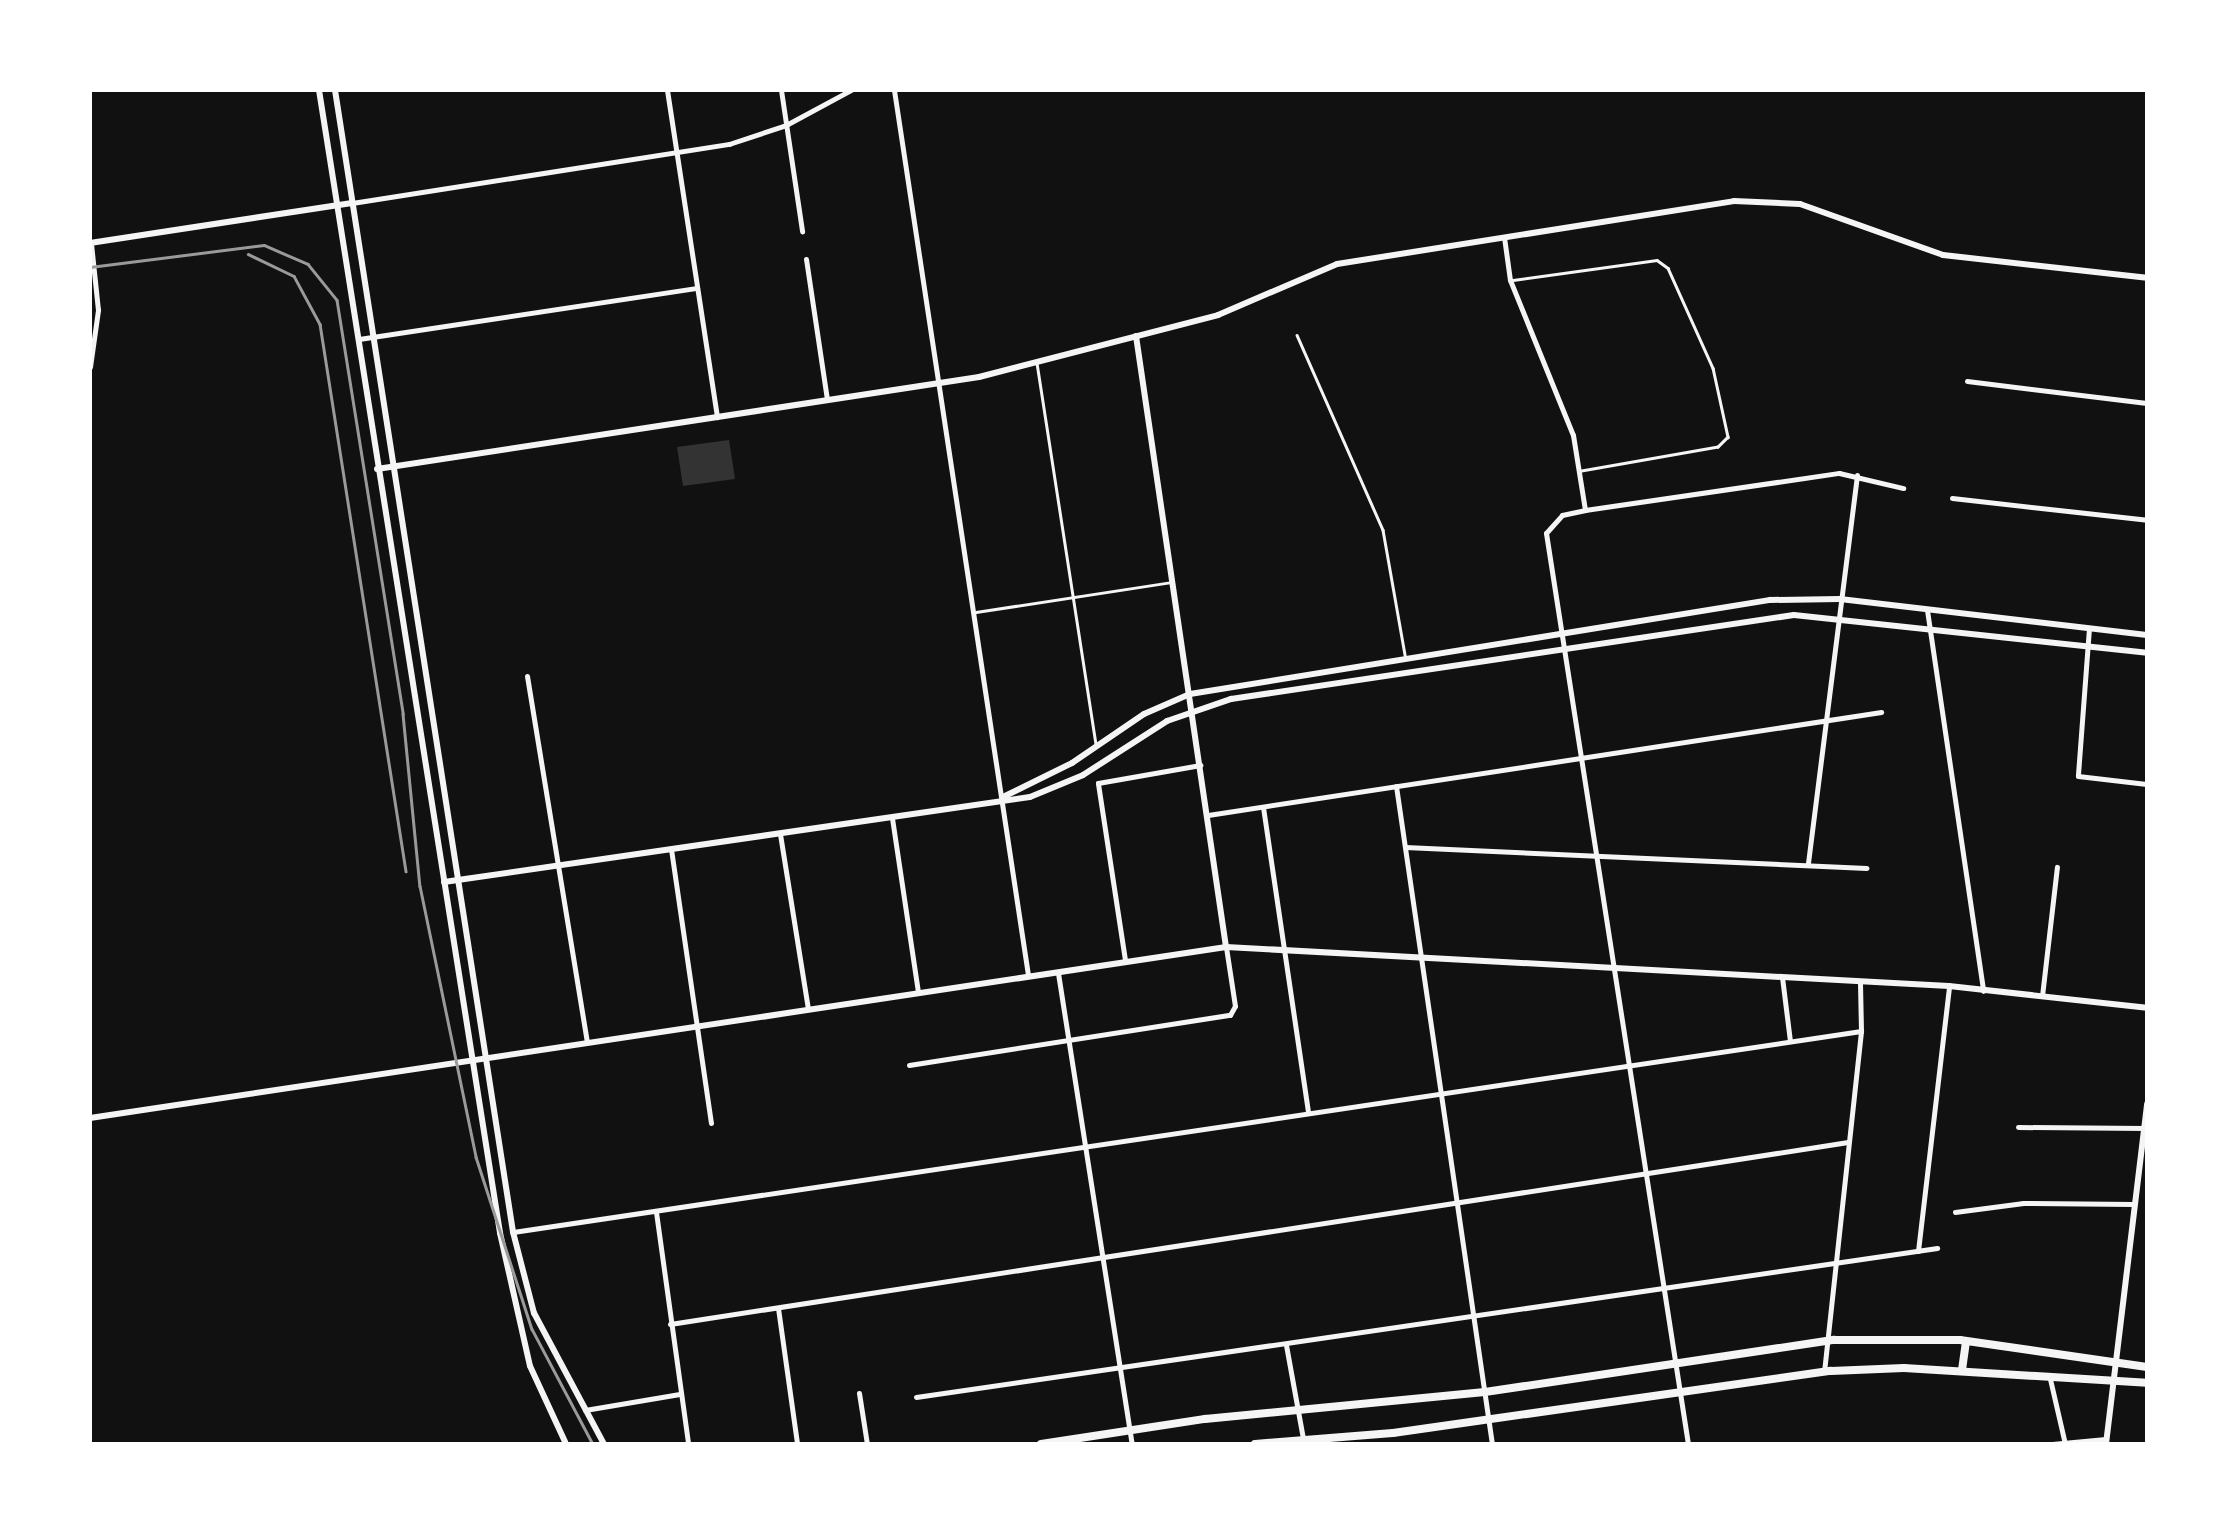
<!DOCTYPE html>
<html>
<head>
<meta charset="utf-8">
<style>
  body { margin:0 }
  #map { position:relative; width:2237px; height:1534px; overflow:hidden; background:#111; font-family:"Fira Sans",sans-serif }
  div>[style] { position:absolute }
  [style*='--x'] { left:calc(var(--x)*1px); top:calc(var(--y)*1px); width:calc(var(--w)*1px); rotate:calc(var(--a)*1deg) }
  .water>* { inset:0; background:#333 }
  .service>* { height:2.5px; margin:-1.25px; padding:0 1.25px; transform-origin:1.25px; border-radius:1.25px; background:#f5f5f5 }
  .minor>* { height:5px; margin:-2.5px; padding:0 2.5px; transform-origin:2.5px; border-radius:2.5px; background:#f5f5f5 }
  .tertiary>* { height:6px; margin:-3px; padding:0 3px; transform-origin:3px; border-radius:3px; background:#f5f5f5 }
  .secondary>* { height:6px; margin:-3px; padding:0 3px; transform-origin:3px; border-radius:3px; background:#f5f5f5 }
  .primary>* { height:8px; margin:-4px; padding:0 4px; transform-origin:4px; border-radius:4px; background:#f5f5f5 }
  .tram>* { height:2.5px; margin:-1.25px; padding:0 1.25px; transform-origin:1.25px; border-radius:1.25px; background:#9a9a9a }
  span { translate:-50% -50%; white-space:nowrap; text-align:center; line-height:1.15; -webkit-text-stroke:10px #fff; paint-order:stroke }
  .frame { position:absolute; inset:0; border:92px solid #fff; pointer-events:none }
</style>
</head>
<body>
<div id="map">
  <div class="water">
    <i style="clip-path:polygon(729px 440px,735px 479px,683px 486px,677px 447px)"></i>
  </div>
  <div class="service">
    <i style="--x:1513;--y:280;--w:145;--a:-7.9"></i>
    <i style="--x:1657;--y:260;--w:14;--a:36"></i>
    <i style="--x:1668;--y:268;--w:110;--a:65.8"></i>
    <i style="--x:1713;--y:368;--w:71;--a:77.7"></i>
    <i style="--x:1728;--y:437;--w:14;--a:135"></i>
    <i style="--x:1718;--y:447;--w:138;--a:170"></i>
    <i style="--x:1297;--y:335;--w:213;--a:66.2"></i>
    <i style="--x:1383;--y:530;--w:127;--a:80"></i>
    <i style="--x:1037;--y:363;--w:388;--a:81.2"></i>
    <i style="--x:976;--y:612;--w:197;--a:-8.7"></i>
  </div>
  <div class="minor">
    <i style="--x:667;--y:90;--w:331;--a:81.3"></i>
    <i style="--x:781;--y:90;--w:143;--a:81.5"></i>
    <i style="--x:894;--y:90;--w:895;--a:81.39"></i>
    <i style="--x:352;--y:203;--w:382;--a:-8.9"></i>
    <i style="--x:729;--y:144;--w:60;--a:-18.4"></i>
    <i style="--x:786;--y:125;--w:74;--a:-28.3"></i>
    <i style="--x:1504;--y:237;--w:43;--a:82.1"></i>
    <i style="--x:1510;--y:280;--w:167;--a:67.9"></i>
    <i style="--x:1573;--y:435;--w:76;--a:80.9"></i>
    <i style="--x:806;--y:259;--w:142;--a:81.5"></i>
    <i style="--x:359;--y:339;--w:342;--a:-8.6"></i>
    <i style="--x:90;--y:367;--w:58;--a:-82"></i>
    <i style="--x:98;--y:310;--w:67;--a:-96"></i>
    <i style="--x:1967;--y:381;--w:181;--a:7"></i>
    <i style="--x:1952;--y:498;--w:196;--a:6.4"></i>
    <i style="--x:1927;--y:610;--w:385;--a:81.6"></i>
    <i style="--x:2089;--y:628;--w:148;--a:94.3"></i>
    <i style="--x:2078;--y:776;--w:69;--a:6.6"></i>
    <i style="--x:527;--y:676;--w:371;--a:80.7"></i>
    <i style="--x:1396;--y:786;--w:665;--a:81.7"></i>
    <i style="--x:1263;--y:807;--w:308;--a:81.6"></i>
    <i style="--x:1208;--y:815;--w:681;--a:-8.7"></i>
    <i style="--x:892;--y:818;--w:177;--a:81.5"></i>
    <i style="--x:780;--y:834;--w:177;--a:80.9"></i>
    <i style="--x:1405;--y:847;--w:462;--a:2.6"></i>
    <i style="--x:671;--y:849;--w:277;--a:81.7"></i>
    <i style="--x:1808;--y:863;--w:391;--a:-82.8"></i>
    <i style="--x:1125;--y:960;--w:179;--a:-98.7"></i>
    <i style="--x:1098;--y:783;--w:104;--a:-10"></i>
    <i style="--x:1058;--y:973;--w:477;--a:81.1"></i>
    <i style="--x:1782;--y:977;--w:64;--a:82.9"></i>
    <i style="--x:2042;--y:996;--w:130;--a:-83.4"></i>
    <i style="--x:909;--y:1065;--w:325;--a:-8.9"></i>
    <i style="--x:1230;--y:1015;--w:10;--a:-61"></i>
    <i style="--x:1235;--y:1006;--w:60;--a:-98.7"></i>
    <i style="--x:2018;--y:1127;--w:127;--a:0.5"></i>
    <i style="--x:656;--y:1212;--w:234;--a:82.1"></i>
    <i style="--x:1955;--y:1212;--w:69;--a:-7.5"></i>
    <i style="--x:2023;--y:1203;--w:110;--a:0.5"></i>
    <i style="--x:513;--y:1232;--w:1363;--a:-8.48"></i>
    <i style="--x:1918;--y:1251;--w:267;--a:-83.3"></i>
    <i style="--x:778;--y:1308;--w:137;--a:82"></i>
    <i style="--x:670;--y:1324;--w:1192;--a:-8.78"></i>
    <i style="--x:1286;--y:1345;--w:96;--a:79.7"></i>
    <i style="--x:1824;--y:1372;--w:343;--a:-83.8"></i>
    <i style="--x:1861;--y:1031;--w:49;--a:-91.2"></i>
    <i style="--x:2050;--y:1379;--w:67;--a:77"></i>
    <i style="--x:859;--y:1393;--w:52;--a:81.1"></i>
    <i style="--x:916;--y:1397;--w:1032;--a:-8.3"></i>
    <i style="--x:585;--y:1410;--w:96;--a:-9.6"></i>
    <i style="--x:1688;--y:1444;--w:922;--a:-98.86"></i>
    <i style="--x:1546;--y:533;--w:24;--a:-48"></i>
    <i style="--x:1562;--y:515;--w:24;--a:-12"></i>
    <i style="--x:1585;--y:510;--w:257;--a:-8.3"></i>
    <i style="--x:1839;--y:473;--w:66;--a:13.2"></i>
    <i style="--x:2052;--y:1444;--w:54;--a:-5.3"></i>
  </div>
  <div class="tertiary">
    <i style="--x:1136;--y:336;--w:618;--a:81.62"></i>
    <i style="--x:1005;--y:796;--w:75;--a:-26.2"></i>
    <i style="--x:1072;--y:763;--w:87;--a:-34.2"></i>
    <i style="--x:1144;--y:714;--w:50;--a:-23.5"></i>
    <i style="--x:1190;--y:694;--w:588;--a:-9.21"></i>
    <i style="--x:1770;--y:600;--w:70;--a:-0.8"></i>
    <i style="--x:1840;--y:599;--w:309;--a:6.7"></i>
    <i style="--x:444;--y:882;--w:592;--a:-8.25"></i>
    <i style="--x:1030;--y:797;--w:57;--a:-22.5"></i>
    <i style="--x:1083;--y:775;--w:100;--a:-32.7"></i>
    <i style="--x:1167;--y:721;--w:68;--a:-19"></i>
    <i style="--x:1231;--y:699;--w:569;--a:-8.49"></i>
    <i style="--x:1794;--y:615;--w:355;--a:6.1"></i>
    <i style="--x:90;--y:1118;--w:1149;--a:-8.56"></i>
    <i style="--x:1226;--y:947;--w:724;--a:3.09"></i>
    <i style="--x:1949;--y:986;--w:199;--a:6.3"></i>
    <i style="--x:2106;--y:1444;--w:343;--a:-83.1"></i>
  </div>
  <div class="secondary">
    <i style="--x:319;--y:90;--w:1157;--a:81"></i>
    <i style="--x:500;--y:1233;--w:136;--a:77.3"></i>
    <i style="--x:530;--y:1366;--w:86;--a:65.2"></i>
    <i style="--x:335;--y:90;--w:1156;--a:81.14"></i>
    <i style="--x:513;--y:1232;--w:84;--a:75.5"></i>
    <i style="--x:534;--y:1313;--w:149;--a:61.9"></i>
    <i style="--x:90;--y:243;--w:265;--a:-8.7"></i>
    <i style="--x:377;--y:469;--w:609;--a:-8.69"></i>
    <i style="--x:979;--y:377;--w:247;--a:-14.5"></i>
    <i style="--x:1218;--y:315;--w:129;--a:-23.2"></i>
    <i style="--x:1337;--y:264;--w:402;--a:-9"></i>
    <i style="--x:1734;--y:201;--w:66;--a:2.6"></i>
    <i style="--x:1800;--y:204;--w:152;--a:19.6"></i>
    <i style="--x:1943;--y:255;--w:205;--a:6.4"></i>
  </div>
  <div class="primary">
    <i style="--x:1962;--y:1370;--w:29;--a:-82"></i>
    <i style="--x:1041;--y:1444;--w:166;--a:-8.7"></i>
    <i style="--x:1205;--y:1419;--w:281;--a:-5.5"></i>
    <i style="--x:1485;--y:1392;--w:353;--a:-8.5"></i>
    <i style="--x:1834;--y:1340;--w:126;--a:0"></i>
    <i style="--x:1960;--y:1340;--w:189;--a:8.2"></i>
    <i style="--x:1255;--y:1444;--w:138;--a:-4.6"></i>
    <i style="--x:1393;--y:1433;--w:442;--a:-8.1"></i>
    <i style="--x:1831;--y:1371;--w:73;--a:-2.4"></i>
    <i style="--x:1904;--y:1368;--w:243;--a:3.5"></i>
  </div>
  <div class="tram">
    <i style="--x:248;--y:254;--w:51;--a:25.6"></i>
    <i style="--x:294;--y:276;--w:55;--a:61.6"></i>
    <i style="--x:320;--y:324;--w:554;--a:81.07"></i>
    <i style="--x:90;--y:267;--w:175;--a:-7.2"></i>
    <i style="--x:264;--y:245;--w:48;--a:23.4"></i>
    <i style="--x:308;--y:264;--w:46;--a:51.1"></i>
    <i style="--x:337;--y:300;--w:419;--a:80.9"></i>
    <i style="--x:403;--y:714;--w:173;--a:84.4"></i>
    <i style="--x:420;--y:886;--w:277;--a:78.3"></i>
    <i style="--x:476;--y:1157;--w:181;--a:72"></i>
    <i style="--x:532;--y:1329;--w:130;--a:62.1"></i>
  </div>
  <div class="frame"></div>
</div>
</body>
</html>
